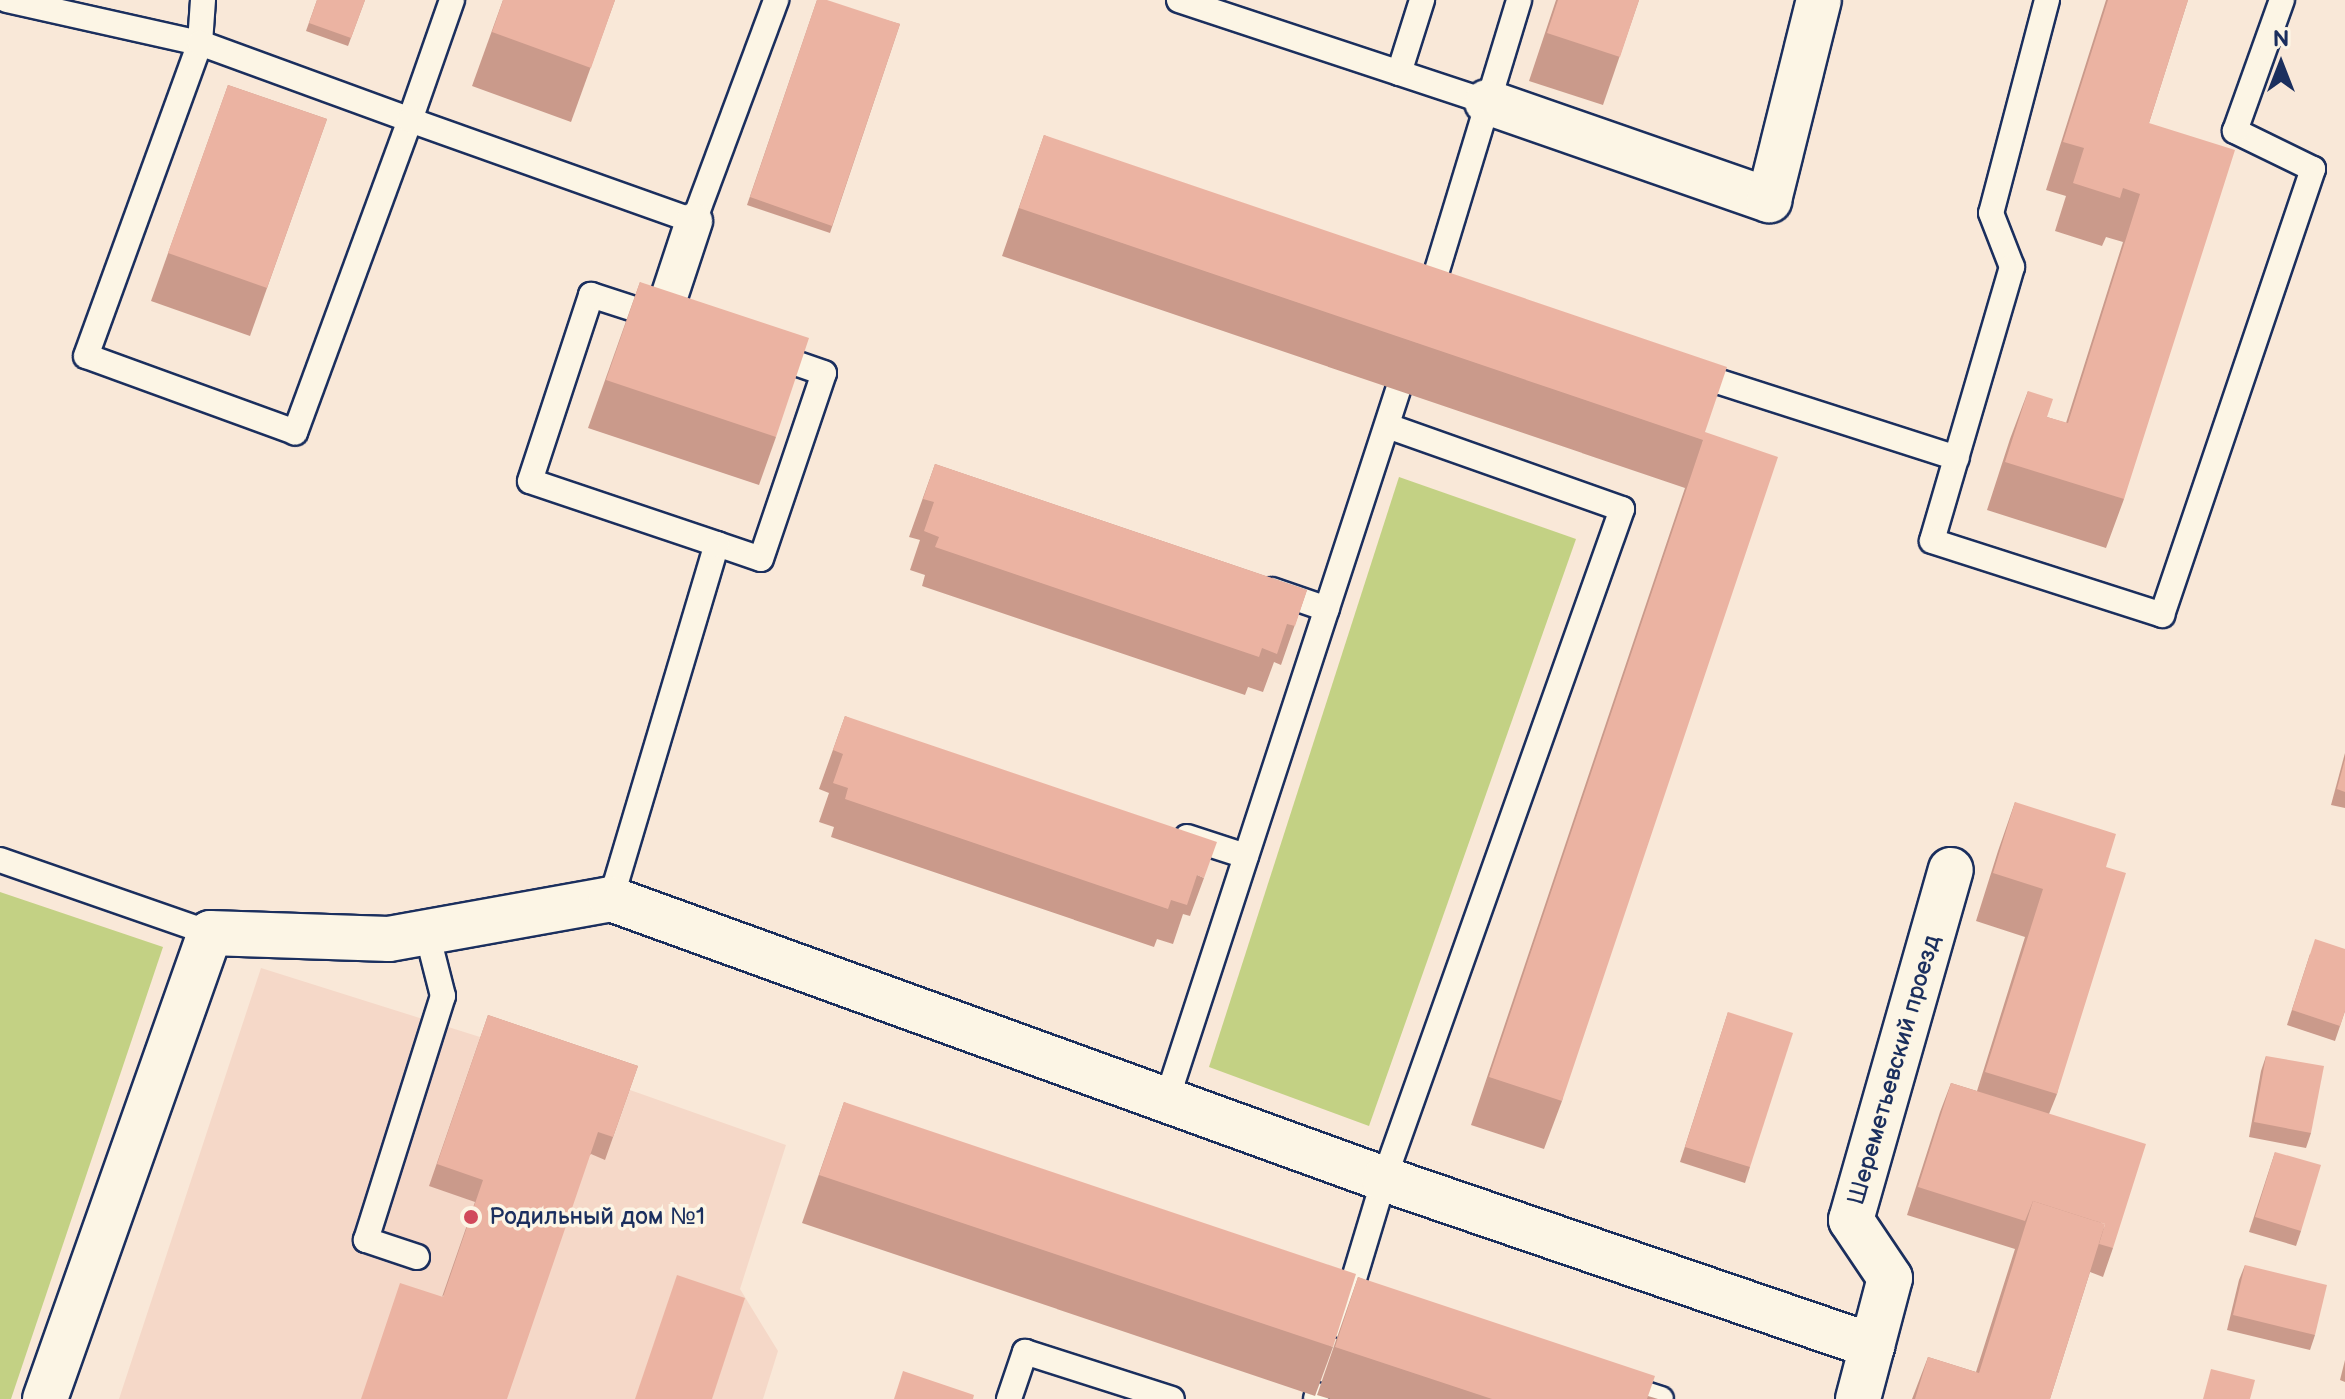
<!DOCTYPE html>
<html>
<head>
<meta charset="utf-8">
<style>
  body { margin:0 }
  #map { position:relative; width:2345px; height:1399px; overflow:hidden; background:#f9e8d8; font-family:"Balsamiq Sans",sans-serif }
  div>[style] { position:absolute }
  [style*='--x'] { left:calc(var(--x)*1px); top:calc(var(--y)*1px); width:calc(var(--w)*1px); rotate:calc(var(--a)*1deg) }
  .built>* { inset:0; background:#f5d8c8 }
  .green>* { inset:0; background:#c3d184 }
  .roads { filter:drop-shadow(2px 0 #1b2f5e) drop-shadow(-2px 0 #1b2f5e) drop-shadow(0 2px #1b2f5e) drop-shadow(0 -2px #1b2f5e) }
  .service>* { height:24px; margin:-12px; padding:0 12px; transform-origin:12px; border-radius:12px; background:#fcf5e5 }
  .pedestrian>* { height:36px; margin:-18px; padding:0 18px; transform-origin:18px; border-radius:18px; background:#fcf5e5 }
  .minor>* { height:44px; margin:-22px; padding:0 22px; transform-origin:22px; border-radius:22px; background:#fcf5e5 }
  .wall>* { inset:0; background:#ca9a8b }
  .building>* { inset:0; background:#ebb3a2 }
  .dots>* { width:22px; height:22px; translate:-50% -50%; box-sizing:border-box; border:4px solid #fcf5e5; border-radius:50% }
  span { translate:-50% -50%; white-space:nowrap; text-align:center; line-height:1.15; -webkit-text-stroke:7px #fcf5e5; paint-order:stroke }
  .street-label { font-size:24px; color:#1b2f5e }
  .poi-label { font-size:24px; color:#1b2f5e }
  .left { translate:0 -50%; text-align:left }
  .north { position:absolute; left:2241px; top:24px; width:80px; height:80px; -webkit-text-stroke:6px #fcf5e5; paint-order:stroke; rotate:0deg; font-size:22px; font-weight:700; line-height:32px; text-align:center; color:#1b2f5e }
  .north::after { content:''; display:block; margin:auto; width:28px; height:36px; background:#1b2f5e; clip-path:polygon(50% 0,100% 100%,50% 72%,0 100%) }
</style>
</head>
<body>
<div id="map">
  <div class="built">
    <i style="clip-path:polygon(261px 968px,480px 1037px,786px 1145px,740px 1289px,778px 1351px,763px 1399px,119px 1399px)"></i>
  </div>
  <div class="green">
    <i style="clip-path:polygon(1399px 477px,1576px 539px,1369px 1126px,1209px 1067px)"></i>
    <i style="clip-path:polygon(0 892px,163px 947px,11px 1399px,0 1399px)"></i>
  </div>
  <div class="roads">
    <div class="service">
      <i style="--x:7;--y:0;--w:198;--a:12.6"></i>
      <i style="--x:200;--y:43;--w:43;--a:-86"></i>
      <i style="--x:452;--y:0;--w:127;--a:109.3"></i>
      <i style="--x:410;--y:120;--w:333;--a:110.2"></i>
      <i style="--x:295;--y:432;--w:222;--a:-160"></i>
      <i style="--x:86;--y:356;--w:333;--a:-70"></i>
      <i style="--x:200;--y:43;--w:224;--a:20.1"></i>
      <i style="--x:410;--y:120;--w:301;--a:19.6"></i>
      <i style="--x:694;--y:221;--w:236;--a:-69.6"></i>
      <i style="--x:1179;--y:0;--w:324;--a:18.3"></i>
      <i style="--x:2047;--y:0;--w:220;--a:104.7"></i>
      <i style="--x:1991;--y:213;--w:58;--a:68.7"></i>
      <i style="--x:2012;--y:267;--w:285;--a:106.3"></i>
      <i style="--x:1932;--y:541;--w:242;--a:17.8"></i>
      <i style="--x:2162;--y:615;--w:471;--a:-71.3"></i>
      <i style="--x:2313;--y:169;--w:87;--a:-154"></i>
      <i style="--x:2235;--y:131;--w:139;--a:-70.3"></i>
      <i style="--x:1399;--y:73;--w:77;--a:-72.5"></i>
      <i style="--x:1428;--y:300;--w:313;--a:-73.1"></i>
      <i style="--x:1692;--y:373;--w:278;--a:17.8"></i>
      <i style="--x:717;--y:544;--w:46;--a:18.8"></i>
      <i style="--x:761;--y:559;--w:196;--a:-71.3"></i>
      <i style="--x:824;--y:373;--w:58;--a:-160.9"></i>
      <i style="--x:1272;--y:590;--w:58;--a:19.1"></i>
      <i style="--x:1187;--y:837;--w:62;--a:17.9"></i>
      <i style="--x:0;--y:860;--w:222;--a:19.2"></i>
      <i style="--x:611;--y:899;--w:370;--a:-73.4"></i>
      <i style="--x:717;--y:544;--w:197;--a:-161.4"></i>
      <i style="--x:530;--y:481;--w:196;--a:-71.8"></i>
      <i style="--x:591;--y:295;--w:75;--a:17.9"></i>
      <i style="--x:1166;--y:1102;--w:749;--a:-71.95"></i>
      <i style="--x:417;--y:1257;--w:54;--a:-161.6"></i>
      <i style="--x:366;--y:1240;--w:256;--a:-72.5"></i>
      <i style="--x:443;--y:996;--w:65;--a:-104.3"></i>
      <i style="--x:1340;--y:1325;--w:152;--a:-73.2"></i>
      <i style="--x:1384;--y:1179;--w:711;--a:-70.44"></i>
      <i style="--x:1622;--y:509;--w:249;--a:-160.5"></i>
      <i style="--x:1618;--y:1385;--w:45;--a:18"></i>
      <i style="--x:1009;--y:1399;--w:50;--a:-71.2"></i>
      <i style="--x:1025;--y:1352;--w:154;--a:17.7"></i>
      <i style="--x:1316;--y:1399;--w:4;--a:-76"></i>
    </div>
    <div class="pedestrian">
      <i style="--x:662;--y:318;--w:102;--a:-71.7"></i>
    </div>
    <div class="minor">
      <i style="--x:1487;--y:102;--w:299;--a:19.2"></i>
      <i style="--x:1769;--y:200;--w:206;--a:-76"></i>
      <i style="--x:45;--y:1399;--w:494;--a:-70.5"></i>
      <i style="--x:210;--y:933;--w:179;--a:1.9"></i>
      <i style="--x:389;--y:939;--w:226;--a:-10.2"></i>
      <i style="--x:611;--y:899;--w:822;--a:19.91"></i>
      <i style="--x:1384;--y:1179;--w:516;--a:18.89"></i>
      <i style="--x:1858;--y:1399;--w:125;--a:-75.2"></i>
      <i style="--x:1890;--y:1278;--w:70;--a:-123.9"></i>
      <i style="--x:1851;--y:1220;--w:364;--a:-74.1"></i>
    </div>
  </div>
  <div class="wall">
    <i style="clip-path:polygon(317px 0,365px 0,348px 46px,306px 31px)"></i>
    <i style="clip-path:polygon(503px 0,615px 0,571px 122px,472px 86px)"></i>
    <i style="clip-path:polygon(817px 0,900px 24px,830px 233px,747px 205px)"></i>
    <i style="clip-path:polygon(1556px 0,1639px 0,1603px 105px,1529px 81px)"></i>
    <i style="clip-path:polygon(2106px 0,2188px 0,2149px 123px,2124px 499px,2106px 548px,1987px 510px,2010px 439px,2028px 391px,2047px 417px,2066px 423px,2123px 242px,2106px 237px,2102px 246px,2055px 231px,2066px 196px,2046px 190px)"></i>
    <i style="clip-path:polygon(228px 85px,327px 119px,250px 336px,151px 301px)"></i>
    <i style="clip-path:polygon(1044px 135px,1705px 432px,1562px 1101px,1544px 1149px,1471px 1125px,1685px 488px,1002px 256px)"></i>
    <i style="clip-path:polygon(640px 282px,776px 437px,759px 485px,588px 428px)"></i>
    <i style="clip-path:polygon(935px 464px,1307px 590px,1281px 665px,1274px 662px,1263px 692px,1248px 687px,1245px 695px,922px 586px,925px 575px,910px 570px,920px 540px,909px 537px)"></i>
    <i style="clip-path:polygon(845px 716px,1204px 878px,1190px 916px,1183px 914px,1173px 944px,1157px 939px,1154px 947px,831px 837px,834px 827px,819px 822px,829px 793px,819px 789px)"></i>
    <i style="clip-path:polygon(2345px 753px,2345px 808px,2331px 805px)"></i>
    <i style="clip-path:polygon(2015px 802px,2106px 867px,2057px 1094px,2049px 1114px,2113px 1248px,2103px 1277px,2090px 1272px,2050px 1399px,1912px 1399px,1928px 1357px,1976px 1372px,2015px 1249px,1907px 1215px,1940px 1112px,1951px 1083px,1977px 1091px,2025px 937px,1976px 921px,1998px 851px)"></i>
    <i style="clip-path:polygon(2310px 954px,2345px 1011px,2335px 1041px,2287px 1025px)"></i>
    <i style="clip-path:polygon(1728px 1012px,1750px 1167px,1745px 1183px,1680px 1162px)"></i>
    <i style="clip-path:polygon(488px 1015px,638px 1066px,605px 1160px,591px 1154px,442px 1297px,475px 1202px,429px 1186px)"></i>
    <i style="clip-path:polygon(2266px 1056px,2311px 1133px,2306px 1148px,2249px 1137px,2261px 1071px)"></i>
    <i style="clip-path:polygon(844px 1102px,1333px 1347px,1315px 1396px,802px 1223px)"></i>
    <i style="clip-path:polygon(2275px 1152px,2301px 1231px,2296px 1246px,2249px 1232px)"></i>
    <i style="clip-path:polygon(2245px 1265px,2315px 1335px,2310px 1350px,2227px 1330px,2239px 1280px)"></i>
    <i style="clip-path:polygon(1358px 1277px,1648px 1396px,1658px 1399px,1330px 1399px,1317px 1395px)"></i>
    <i style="clip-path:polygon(2345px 1360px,2345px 1382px,2340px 1380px)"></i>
  </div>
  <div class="building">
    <i style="clip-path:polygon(317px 0,365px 0,351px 38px,309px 23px)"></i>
    <i style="clip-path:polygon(503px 0,615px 0,591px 68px,492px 32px)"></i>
    <i style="clip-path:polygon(817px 0,827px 0,900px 24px,832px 226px,750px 197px)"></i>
    <i style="clip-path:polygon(1558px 0,1639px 0,1620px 57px,1547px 33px)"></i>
    <i style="clip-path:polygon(2108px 0,2188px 0,2149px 123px,2235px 150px,2124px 499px,2005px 462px,2028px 391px,2053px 399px,2047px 417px,2068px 423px,2140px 194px,2123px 188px,2120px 198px,2073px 183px,2084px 148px,2063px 142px)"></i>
    <i style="clip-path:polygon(228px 85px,327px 119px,267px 288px,168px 253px)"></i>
    <i style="clip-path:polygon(1044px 135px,1727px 367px,1705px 432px,1778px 457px,1562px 1101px,1489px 1077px,1703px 440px,1019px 208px)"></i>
    <i style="clip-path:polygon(640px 282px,809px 338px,776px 437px,606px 380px)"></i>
    <i style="clip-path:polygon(935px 464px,1307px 590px,1295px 626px,1287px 624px,1277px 654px,1262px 648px,1259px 657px,935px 547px,939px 537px,924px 531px,934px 502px,923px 499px)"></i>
    <i style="clip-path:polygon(845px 716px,1217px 842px,1204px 878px,1197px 875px,1187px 905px,1171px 900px,1168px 909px,845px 799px,848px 788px,833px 783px,843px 754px,833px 750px)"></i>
    <i style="clip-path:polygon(2345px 759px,2345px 792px,2337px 789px)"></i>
    <i style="clip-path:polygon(2015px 802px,2116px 834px,2106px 867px,2126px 873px,2057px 1094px,1985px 1072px,2043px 889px,1993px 873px)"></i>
    <i style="clip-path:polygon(2315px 939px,2345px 949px,2345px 1011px,2340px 1026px,2292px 1010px)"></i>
    <i style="clip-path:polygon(1728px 1012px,1793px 1033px,1750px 1167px,1685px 1147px)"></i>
    <i style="clip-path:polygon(488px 1015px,638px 1066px,613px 1137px,598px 1132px,507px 1399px,361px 1399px,400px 1283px,443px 1297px,483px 1180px,437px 1164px)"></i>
    <i style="clip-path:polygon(2266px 1056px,2324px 1066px,2311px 1133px,2254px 1122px)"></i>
    <i style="clip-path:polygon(1951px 1083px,2146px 1144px,2113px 1248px,2099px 1244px,2105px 1224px,2033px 1201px,2025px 1221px,1918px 1187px)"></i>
    <i style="clip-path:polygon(844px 1102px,1356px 1274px,1333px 1347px,819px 1175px)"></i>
    <i style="clip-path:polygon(2275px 1152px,2321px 1165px,2301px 1231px,2255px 1217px)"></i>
    <i style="clip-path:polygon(2033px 1201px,2105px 1224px,2050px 1399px,1915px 1399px,1928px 1357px,1979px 1373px)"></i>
    <i style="clip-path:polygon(2245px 1265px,2327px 1285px,2315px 1335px,2233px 1315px)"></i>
    <i style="clip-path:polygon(677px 1275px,745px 1298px,712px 1399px,635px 1399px)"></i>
    <i style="clip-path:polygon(1358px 1277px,1655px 1376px,1647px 1399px,1492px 1399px,1335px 1347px)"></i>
    <i style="clip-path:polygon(2211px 1369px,2255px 1380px,2250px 1399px,2203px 1399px)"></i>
    <i style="clip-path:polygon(903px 1371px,974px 1395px,973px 1399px,894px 1399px)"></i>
  </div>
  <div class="dots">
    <i style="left:471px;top:1217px;background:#d1495b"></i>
  </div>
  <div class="street-label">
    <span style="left:1894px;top:1070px;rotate:-74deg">Шереметьевский проезд</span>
  </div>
  <div class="poi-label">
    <span class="left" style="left:489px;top:1217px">Родильный дом №1</span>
  </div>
  <div class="north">N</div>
</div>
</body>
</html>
